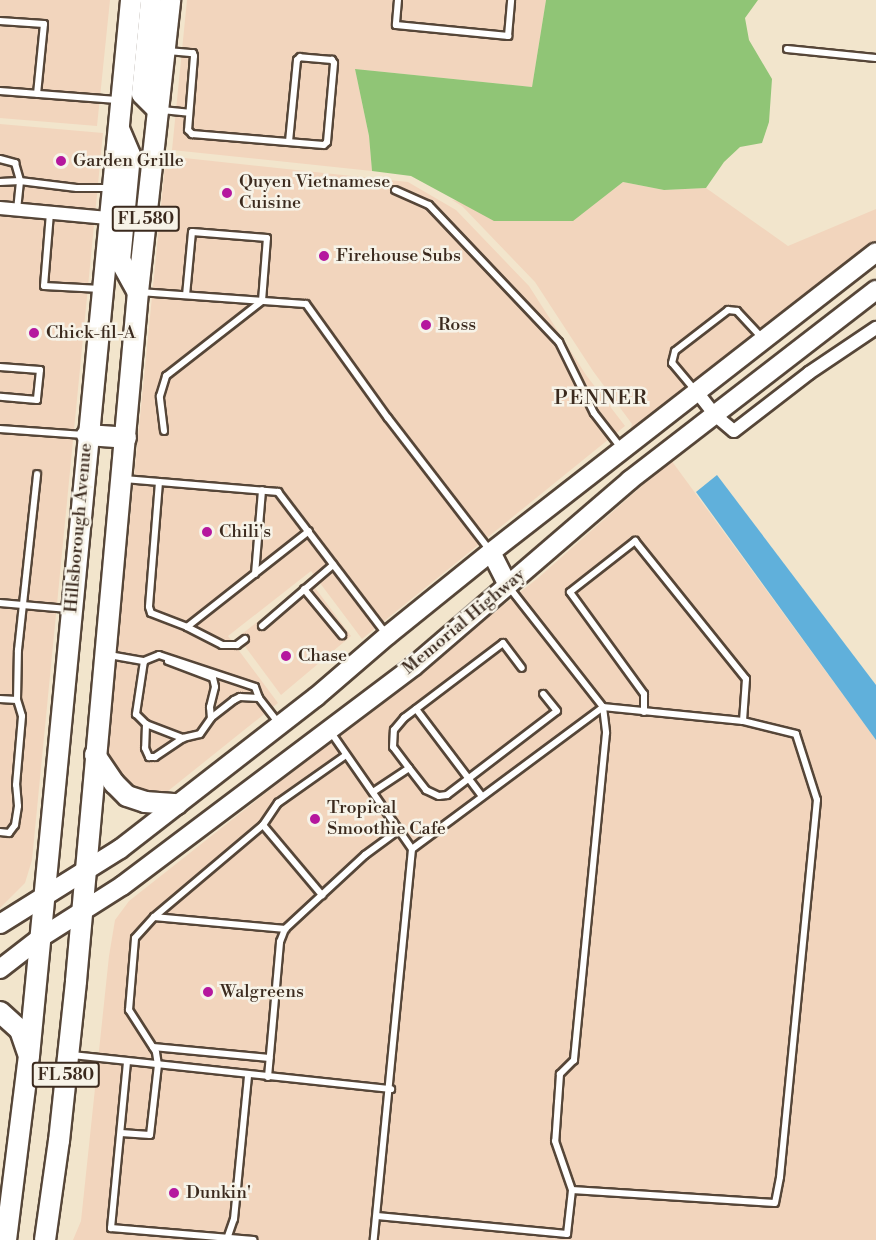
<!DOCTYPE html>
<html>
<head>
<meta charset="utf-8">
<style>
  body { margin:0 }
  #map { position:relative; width:876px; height:1240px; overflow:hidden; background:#f2e5cc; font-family:"Libre Bodoni",serif }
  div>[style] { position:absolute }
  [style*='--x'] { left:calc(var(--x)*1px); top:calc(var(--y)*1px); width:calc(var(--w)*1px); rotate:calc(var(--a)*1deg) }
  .built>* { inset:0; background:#f2d5bd }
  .green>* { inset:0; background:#90c576 }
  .water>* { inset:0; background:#60b0db }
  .roads { filter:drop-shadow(2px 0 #564638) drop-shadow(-2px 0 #564638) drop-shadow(0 2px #564638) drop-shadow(0 -2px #564638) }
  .lane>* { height:6px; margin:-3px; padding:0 3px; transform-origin:3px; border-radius:3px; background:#fff }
  .street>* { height:12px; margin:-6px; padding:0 6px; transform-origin:6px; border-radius:6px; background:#fff }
  .secondary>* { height:18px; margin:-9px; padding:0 9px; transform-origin:9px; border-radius:9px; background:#fff }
  .primary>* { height:20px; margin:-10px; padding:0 10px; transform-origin:10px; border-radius:10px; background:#fff }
  .dots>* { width:16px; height:16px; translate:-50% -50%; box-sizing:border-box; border:3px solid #f7f3e8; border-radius:50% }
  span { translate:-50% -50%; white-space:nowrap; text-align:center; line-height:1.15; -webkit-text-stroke:5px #f7f3e8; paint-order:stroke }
  .shield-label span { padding:2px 4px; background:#f7f3e8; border:2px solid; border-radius:4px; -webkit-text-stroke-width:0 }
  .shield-label { font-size:16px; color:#3b2a1e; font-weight:700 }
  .poi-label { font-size:18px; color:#3b2a1e }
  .left { translate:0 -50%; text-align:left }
  .street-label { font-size:18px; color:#3b2a1e }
  .neighbourhood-label { font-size:20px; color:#3b2a1e; letter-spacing:1.5px }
</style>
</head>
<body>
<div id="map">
  <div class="built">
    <i style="clip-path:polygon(0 0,110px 0,97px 126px,0 118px)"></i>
    <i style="clip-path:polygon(187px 0,546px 0,532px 87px,355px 69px,369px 136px,372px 171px,172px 150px)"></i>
    <i style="clip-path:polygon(0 124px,103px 133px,32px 860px,25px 883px,0 908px)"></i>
    <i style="clip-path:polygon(166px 156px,408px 182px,456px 210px,529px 286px,586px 375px,625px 426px,362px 639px,311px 571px,228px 636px,278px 703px,168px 791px,148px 795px,136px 793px,121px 782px,109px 760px,107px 749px)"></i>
    <i style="clip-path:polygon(623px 182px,664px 190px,706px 188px,788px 246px,876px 209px,876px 241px,564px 485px,630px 431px,632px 424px,593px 371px,535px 282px,462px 206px,452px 200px,572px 221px)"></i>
    <i style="clip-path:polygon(671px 460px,876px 740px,876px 1240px,73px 1240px,81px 1221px,109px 956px,115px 920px,129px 901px,538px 578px)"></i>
    <i style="clip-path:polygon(310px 581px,351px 636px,281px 695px,238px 637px)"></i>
  </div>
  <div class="green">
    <i style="clip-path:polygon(546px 0,758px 0,745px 18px,749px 40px,772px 79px,769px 122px,762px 143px,740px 147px,724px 162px,706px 188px,664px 190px,623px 182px,573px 221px,494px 221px,411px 176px,372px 171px,369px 136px,355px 69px,532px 87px)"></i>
  </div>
  <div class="water">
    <i style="clip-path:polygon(717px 475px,876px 685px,876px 740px,696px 492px)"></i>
  </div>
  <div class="roads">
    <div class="lane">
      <i style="--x:398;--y:0;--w:25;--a:95"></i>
      <i style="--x:396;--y:25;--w:113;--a:5.6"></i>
      <i style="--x:508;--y:36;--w:36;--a:-85"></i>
      <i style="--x:0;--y:21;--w:44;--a:3.9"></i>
      <i style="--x:44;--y:24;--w:70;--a:95.7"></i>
      <i style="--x:787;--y:49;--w:89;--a:5.8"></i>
      <i style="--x:168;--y:51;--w:25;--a:5"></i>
      <i style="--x:193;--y:53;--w:3;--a:72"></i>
      <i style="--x:194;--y:56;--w:74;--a:94.6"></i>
      <i style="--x:188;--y:130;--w:6;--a:45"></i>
      <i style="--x:192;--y:134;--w:132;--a:4.8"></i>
      <i style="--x:324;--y:145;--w:4;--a:-45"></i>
      <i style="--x:327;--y:142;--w:79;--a:-84.9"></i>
      <i style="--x:334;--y:63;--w:4;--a:-124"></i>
      <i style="--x:332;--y:60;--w:32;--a:-175"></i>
      <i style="--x:300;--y:57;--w:4;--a:135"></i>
      <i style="--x:297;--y:60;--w:82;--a:95.6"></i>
      <i style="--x:0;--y:91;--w:117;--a:4.4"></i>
      <i style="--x:162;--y:110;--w:27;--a:6"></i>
      <i style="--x:0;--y:159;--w:16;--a:15"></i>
      <i style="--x:15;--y:163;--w:19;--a:74"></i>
      <i style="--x:20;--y:181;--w:20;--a:177"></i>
      <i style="--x:395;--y:190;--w:37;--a:24"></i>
      <i style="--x:429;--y:205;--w:189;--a:46.5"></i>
      <i style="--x:559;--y:342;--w:79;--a:63.8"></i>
      <i style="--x:594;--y:413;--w:46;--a:52.1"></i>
      <i style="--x:17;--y:210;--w:29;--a:-84"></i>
      <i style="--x:20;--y:181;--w:57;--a:7"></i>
      <i style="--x:77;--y:188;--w:33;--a:0"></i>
      <i style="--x:50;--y:213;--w:73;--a:94.7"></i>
      <i style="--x:44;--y:286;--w:57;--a:3"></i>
      <i style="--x:139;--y:292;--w:167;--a:4.1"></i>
      <i style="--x:306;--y:304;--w:140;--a:54.3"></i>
      <i style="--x:388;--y:418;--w:165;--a:52.4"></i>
      <i style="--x:0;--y:367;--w:40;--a:4.3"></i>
      <i style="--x:40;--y:370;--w:30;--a:96"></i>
      <i style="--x:37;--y:400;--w:37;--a:-175"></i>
      <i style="--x:694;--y:389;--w:34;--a:-130"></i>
      <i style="--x:672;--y:363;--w:12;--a:-76"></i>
      <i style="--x:675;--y:351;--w:67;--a:-37.7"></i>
      <i style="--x:728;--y:310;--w:9;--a:6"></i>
      <i style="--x:737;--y:311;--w:35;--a:47"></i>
      <i style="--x:0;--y:429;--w:84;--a:4.1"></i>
      <i style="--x:164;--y:431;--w:35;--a:-97"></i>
      <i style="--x:160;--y:396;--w:21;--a:-73"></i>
      <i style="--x:166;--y:376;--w:122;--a:-38"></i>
      <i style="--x:262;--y:301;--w:63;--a:-85.5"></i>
      <i style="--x:267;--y:238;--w:75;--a:-175.4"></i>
      <i style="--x:192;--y:232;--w:63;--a:95.4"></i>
      <i style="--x:124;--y:479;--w:155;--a:4.8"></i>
      <i style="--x:278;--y:492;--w:180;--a:52.7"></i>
      <i style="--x:159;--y:482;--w:125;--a:94.6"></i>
      <i style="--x:149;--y:607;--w:6;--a:72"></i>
      <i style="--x:151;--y:613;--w:39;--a:21"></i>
      <i style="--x:187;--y:627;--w:155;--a:-38.2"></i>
      <i style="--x:255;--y:574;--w:84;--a:-85.2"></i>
      <i style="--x:304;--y:589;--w:60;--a:50.4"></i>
      <i style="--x:0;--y:603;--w:68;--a:5"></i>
      <i style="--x:262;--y:626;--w:94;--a:-40.7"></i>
      <i style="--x:187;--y:627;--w:39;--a:27"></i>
      <i style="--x:222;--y:645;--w:15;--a:0"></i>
      <i style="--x:237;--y:645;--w:10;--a:-37"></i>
      <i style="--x:109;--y:655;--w:36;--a:10"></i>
      <i style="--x:144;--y:661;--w:54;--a:98.6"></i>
      <i style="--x:136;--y:714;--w:14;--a:45"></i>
      <i style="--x:146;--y:724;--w:40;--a:21"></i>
      <i style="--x:183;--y:738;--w:17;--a:-13"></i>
      <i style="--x:200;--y:734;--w:19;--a:-55"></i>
      <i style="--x:211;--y:718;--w:29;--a:-38"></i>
      <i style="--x:234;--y:700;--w:7;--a:-27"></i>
      <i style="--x:240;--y:697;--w:19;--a:3"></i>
      <i style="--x:144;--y:661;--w:16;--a:-22"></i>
      <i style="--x:159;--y:655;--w:101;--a:18.4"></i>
      <i style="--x:255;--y:687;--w:12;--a:70"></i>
      <i style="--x:259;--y:698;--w:33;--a:52"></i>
      <i style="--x:168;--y:661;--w:48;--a:20.7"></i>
      <i style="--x:213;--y:678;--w:9;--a:77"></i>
      <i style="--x:215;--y:687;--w:21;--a:104"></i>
      <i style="--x:210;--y:707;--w:11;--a:85"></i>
      <i style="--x:0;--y:699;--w:17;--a:3"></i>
      <i style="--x:17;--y:700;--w:50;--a:-88.9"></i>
      <i style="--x:18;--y:650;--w:177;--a:-83.8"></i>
      <i style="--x:416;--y:709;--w:108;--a:52.9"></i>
      <i style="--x:644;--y:712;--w:18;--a:-90"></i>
      <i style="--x:644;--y:694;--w:126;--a:-126"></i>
      <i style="--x:570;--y:592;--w:83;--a:-38.1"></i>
      <i style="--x:635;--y:541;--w:177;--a:51.2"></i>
      <i style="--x:746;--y:679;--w:42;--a:94.1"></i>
      <i style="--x:146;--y:724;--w:24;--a:92"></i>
      <i style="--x:145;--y:748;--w:10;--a:66"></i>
      <i style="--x:149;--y:757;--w:6;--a:0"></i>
      <i style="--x:155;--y:757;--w:34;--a:-34"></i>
      <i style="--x:330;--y:731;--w:144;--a:55.2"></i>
      <i style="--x:412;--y:849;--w:393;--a:95.6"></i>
      <i style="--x:409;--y:768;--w:28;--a:52"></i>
      <i style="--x:426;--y:790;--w:14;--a:25"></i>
      <i style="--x:439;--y:796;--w:8;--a:-7"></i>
      <i style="--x:447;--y:795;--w:138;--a:-37.4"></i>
      <i style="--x:557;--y:711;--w:22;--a:-129"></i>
      <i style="--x:373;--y:792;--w:43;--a:-33.7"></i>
      <i style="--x:409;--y:768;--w:26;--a:-127"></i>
      <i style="--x:393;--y:747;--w:17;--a:-87"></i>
      <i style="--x:394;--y:730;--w:16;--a:-50"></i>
      <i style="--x:404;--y:718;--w:124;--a:-37.1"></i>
      <i style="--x:503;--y:643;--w:31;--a:53"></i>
      <i style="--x:263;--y:825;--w:92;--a:49.9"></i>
      <i style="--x:0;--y:832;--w:9;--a:6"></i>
      <i style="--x:9;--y:833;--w:10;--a:-53"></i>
      <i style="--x:15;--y:825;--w:19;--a:-81"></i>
      <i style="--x:18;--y:806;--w:21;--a:-95"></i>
      <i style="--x:16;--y:785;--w:69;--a:-85"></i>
      <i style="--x:22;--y:716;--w:17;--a:-107"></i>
      <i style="--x:412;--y:849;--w:238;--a:-36.6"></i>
      <i style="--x:603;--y:707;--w:152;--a:-128.1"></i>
      <i style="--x:154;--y:917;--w:132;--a:5.2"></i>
      <i style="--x:153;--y:1047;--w:117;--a:5.4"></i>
      <i style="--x:72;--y:1055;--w:321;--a:6.1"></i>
      <i style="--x:127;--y:1062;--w:167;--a:95.5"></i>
      <i style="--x:111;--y:1228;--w:143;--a:4.8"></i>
      <i style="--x:268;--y:1077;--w:136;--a:-84.9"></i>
      <i style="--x:280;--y:942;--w:14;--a:-69"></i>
      <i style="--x:285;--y:929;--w:109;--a:-42.8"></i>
      <i style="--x:365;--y:855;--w:42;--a:-36.3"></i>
      <i style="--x:121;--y:1133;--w:29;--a:4"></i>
      <i style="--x:150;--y:1135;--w:70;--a:-83.5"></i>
      <i style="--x:158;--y:1065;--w:13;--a:-99"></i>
      <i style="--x:156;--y:1052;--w:50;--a:-122.7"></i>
      <i style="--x:129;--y:1010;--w:72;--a:-85.2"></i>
      <i style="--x:135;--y:938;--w:28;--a:-48"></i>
      <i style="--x:154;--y:917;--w:143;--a:-40.2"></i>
      <i style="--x:263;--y:825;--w:27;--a:-56"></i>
      <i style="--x:278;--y:803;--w:83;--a:-35.2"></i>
      <i style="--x:377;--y:1216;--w:191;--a:5.4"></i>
      <i style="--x:567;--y:1234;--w:44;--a:-83.5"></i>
      <i style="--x:572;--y:1190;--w:203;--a:3.7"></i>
      <i style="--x:775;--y:1203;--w:26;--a:-79"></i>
      <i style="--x:780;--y:1177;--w:379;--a:-84.4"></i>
      <i style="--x:817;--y:800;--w:69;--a:-107.7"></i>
      <i style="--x:796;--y:734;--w:55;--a:-166.2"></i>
      <i style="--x:743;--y:721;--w:141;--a:-174.3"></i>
      <i style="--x:603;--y:707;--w:26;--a:83"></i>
      <i style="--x:606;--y:733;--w:329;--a:95.6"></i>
      <i style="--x:574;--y:1060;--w:20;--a:135"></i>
      <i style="--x:560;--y:1074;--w:28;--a:94"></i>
      <i style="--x:558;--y:1102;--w:39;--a:94"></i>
      <i style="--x:555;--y:1141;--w:52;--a:70.9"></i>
      <i style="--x:227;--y:1239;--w:21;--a:-71"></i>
      <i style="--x:234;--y:1219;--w:145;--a:-84.4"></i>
    </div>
    <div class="street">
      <i style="--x:0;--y:208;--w:108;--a:5.3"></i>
      <i style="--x:697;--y:392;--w:31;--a:52"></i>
      <i style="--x:716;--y:416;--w:23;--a:40"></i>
      <i style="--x:734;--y:431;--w:95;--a:-37.7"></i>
      <i style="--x:809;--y:373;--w:81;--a:-33.9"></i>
    </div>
    <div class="secondary">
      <i style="--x:491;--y:552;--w:37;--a:63"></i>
      <i style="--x:0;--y:924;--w:142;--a:-32"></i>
      <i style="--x:120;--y:849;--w:248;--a:-37.8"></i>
      <i style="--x:316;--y:697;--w:95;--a:-40.7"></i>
      <i style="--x:388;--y:635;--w:132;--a:-38.9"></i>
      <i style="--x:491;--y:552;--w:488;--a:-37.9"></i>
      <i style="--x:0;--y:969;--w:51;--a:-37.8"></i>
      <i style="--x:40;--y:938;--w:97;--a:-32.4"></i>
      <i style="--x:122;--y:886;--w:366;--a:-37"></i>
      <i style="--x:414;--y:666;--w:285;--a:-40.7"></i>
      <i style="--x:630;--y:480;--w:311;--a:-37.7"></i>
    </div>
    <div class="primary">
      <i style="--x:151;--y:0;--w:94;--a:95.5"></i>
      <i style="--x:142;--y:94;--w:23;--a:45"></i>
      <i style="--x:119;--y:129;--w:28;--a:67"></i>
      <i style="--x:130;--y:155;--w:105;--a:95.4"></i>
      <i style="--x:120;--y:260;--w:37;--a:61"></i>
      <i style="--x:87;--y:435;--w:39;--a:4"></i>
      <i style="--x:95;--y:755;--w:34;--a:56"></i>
      <i style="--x:114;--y:783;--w:18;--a:45"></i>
      <i style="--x:127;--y:796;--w:19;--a:18"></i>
      <i style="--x:145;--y:802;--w:32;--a:4"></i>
      <i style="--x:0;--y:1012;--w:27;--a:42"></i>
      <i style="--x:20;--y:1030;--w:24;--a:71"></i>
      <i style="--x:6;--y:1240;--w:185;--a:-82.9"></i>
      <i style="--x:29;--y:1056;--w:1061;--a:-84.48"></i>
      <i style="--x:45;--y:1240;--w:100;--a:-82"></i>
      <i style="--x:59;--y:1141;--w:161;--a:-83.9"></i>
      <i style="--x:76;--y:981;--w:692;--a:-84.86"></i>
      <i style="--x:138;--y:292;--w:294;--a:-83.7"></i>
    </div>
  </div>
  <div class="dots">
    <i style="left:61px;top:161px;background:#b5179e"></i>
    <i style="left:227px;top:193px;background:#b5179e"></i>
    <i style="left:324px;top:256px;background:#b5179e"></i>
    <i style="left:426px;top:325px;background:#b5179e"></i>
    <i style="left:34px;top:333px;background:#b5179e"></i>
    <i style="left:207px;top:532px;background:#b5179e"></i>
    <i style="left:286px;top:656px;background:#b5179e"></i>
    <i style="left:315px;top:819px;background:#b5179e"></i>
    <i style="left:208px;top:992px;background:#b5179e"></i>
    <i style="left:174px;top:1193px;background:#b5179e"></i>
  </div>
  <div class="shield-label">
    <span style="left:146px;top:219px">FL 580</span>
    <span style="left:66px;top:1075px">FL 580</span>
  </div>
  <div class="poi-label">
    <span class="left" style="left:73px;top:161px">Garden Grille</span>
    <span class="left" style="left:239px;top:193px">Quyen Vietnamese<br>Cuisine</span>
    <span class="left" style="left:336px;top:256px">Firehouse Subs</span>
    <span class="left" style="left:438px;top:325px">Ross</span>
    <span class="left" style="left:46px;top:333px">Chick-fil-A</span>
    <span class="left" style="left:219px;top:532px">Chili's</span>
    <span class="left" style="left:298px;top:656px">Chase</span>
    <span class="left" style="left:327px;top:819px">Tropical<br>Smoothie Cafe</span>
    <span class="left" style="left:220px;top:992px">Walgreens</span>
    <span class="left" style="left:186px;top:1193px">Dunkin'</span>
  </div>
  <div class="street-label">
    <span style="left:79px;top:528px;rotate:-85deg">Hillsborough Avenue</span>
    <span style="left:464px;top:622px;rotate:-40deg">Memorial Highway</span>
  </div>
  <div class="neighbourhood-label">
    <span style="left:601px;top:398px">PENNER</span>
  </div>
</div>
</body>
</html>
